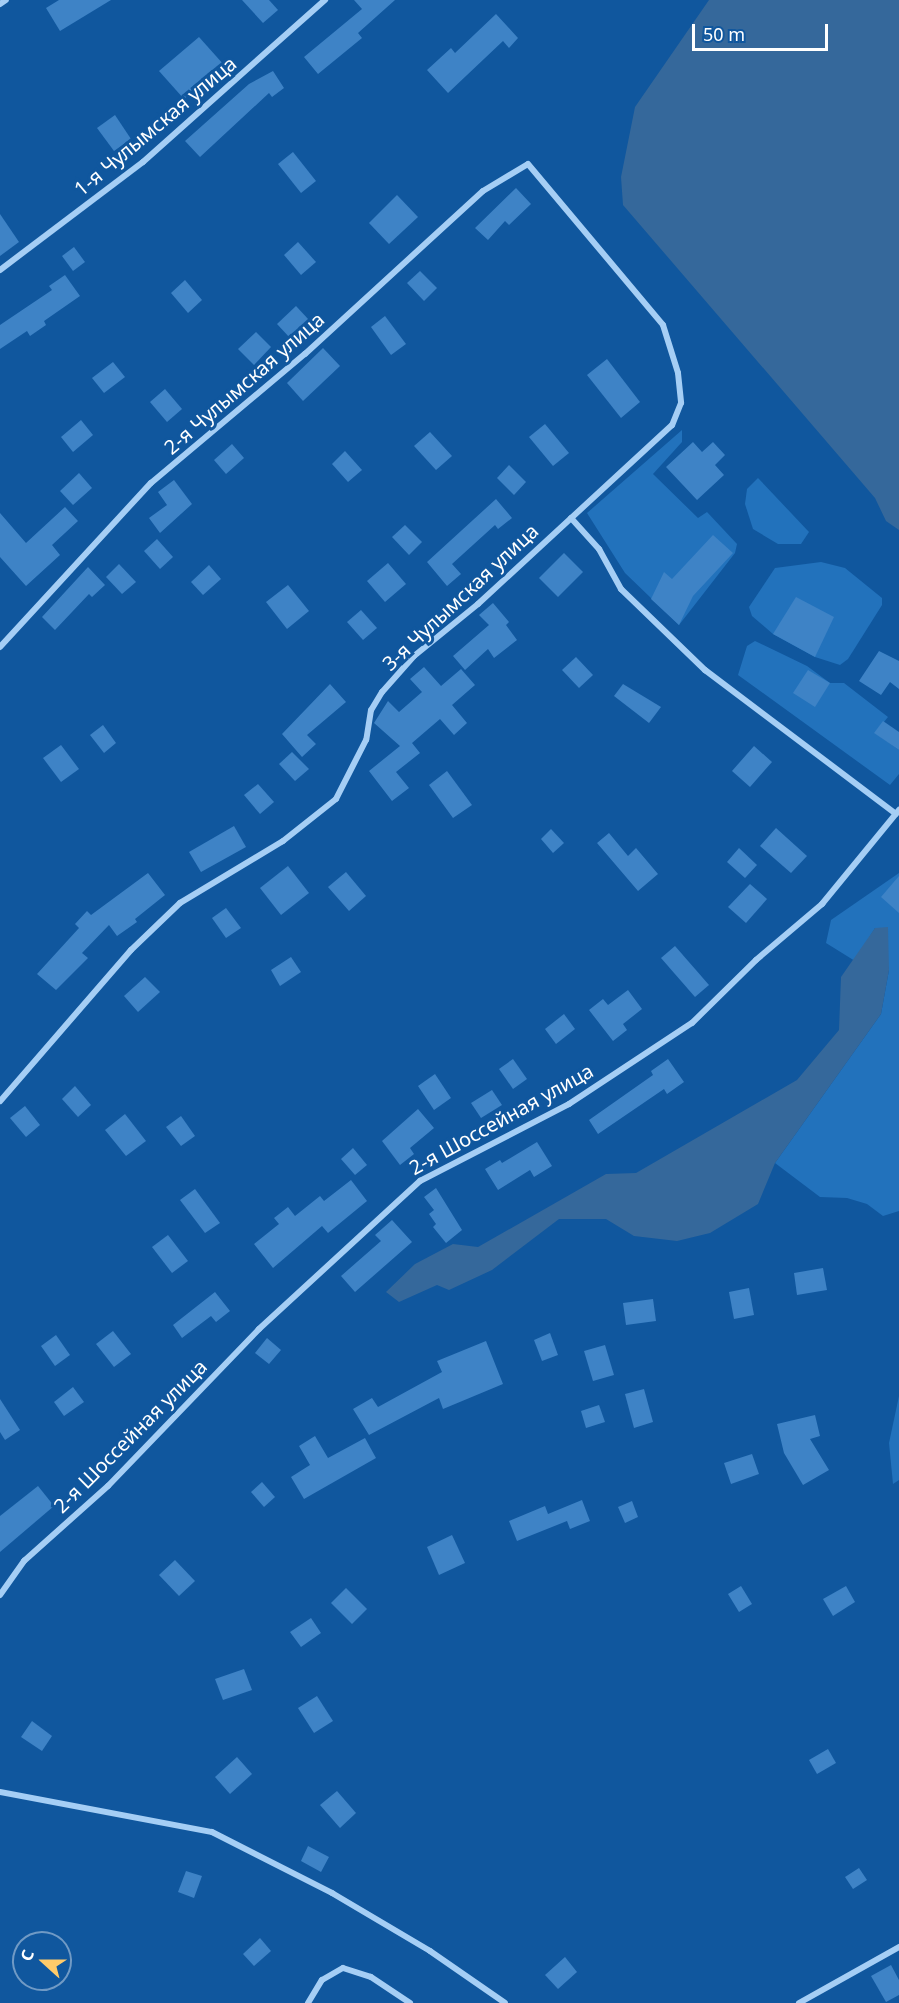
<!DOCTYPE html>
<html>
<head>
<meta charset="utf-8">
<style>
  body { margin:0 }
  #map { position:relative; width:899px; height:2003px; overflow:hidden; background:#10579e; font-family:"Noto Sans",sans-serif }
  div>[style] { position:absolute }
  [style*='--x'] { left:calc(var(--x)*1px); top:calc(var(--y)*1px); width:calc(var(--w)*1px); rotate:calc(var(--a)*1deg) }
  .green>* { inset:0; background:#2272bc }
  .water>* { inset:0; background:#35689b }
  .building>* { inset:0; background:#3e83c6 }
  .street>* { height:6px; margin:-3px; padding:0 3px; transform-origin:3px; border-radius:3px; background:#a5cef5 }
  span { translate:-50% -50%; white-space:nowrap; text-align:center; line-height:1.15; -webkit-text-stroke:6px #10579e; paint-order:stroke }
  .street-label { font-size:20px; color:#fff }
  .north { position:absolute; left:12px; top:1931px; width:60px; height:60px; box-sizing:border-box; background:#10579e; border:2px solid #709ac5; border-radius:50%; rotate:291deg; font-size:16px; font-weight:700; line-height:24px; text-align:center; color:#fff }
  .north::after { content:''; display:block; margin:auto; width:21px; height:27px; background:#ffcb6a; clip-path:polygon(50% 0,100% 100%,50% 72%,0 100%) }
  .scale { position:absolute; left:692px; top:24px; width:136px; height:27px; box-sizing:border-box; border:3px solid #fff; border-top:0; padding-left:8px; font-size:18px; line-height:21px; white-space:nowrap; color:#fff; -webkit-text-stroke:4px #10579e; paint-order:stroke }
</style>
</head>
<body>
<div id="map">
  <div class="green">
    <i style="clip-path:polygon(682px 430px,682px 442px,653px 474px,698px 518px,707px 512px,737px 544px,735px 553px,679px 625px,625px 573px,587px 513px)"></i>
    <i style="clip-path:polygon(758px 478px,809px 532px,801px 544px,778px 544px,753px 529px,745px 504px,747px 489px)"></i>
    <i style="clip-path:polygon(821px 562px,845px 568px,882px 598px,882px 605px,848px 659px,840px 665px,815px 657px,773px 634px,752px 616px,749px 607px,775px 568px)"></i>
    <i style="clip-path:polygon(755px 641px,807px 666px,830px 683px,844px 683px,888px 717px,875px 733px,899px 750px,899px 774px,890px 785px,738px 675px,747px 646px)"></i>
    <i style="clip-path:polygon(899px 873px,899px 1211px,883px 1216px,867px 1204px,847px 1198px,820px 1197px,775px 1163px,881px 1014px,889px 970px,875px 928px,855px 961px,826px 943px,831px 920px)"></i>
    <i style="clip-path:polygon(899px 1396px,899px 1480px,893px 1484px,889px 1443px)"></i>
  </div>
  <div class="water">
    <i style="clip-path:polygon(709px 0,899px 0,899px 530px,886px 521px,875px 498px,623px 205px,621px 177px,635px 107px)"></i>
    <i style="clip-path:polygon(888px 927px,889px 970px,881px 1014px,775px 1163px,758px 1204px,710px 1233px,677px 1241px,634px 1236px,606px 1219px,559px 1219px,492px 1270px,449px 1290px,437px 1285px,399px 1302px,386px 1292px,415px 1264px,453px 1244px,478px 1247px,606px 1174px,636px 1173px,797px 1080px,839px 1030px,841px 977px,875px 928px)"></i>
  </div>
  <div class="building">
    <i style="clip-path:polygon(59px 0,111px 0,60px 31px,46px 8px)"></i>
    <i style="clip-path:polygon(242px 0,269px 0,278px 10px,263px 23px)"></i>
    <i style="clip-path:polygon(354px 0,395px 0,358px 33px,362px 38px,318px 74px,304px 57px,362px 9px)"></i>
    <i style="clip-path:polygon(496px 14px,518px 38px,509px 48px,503px 41px,448px 93px,427px 70px,451px 48px,455px 53px)"></i>
    <i style="clip-path:polygon(199px 37px,224px 65px,184px 99px,159px 71px)"></i>
    <i style="clip-path:polygon(273px 71px,284px 88px,272px 97px,269px 93px,200px 157px,185px 141px,249px 84px)"></i>
    <i style="clip-path:polygon(115px 115px,131px 139px,114px 151px,97px 128px)"></i>
    <i style="clip-path:polygon(293px 152px,316px 181px,301px 193px,278px 164px)"></i>
    <i style="clip-path:polygon(516px 188px,531px 204px,509px 225px,505px 221px,488px 240px,475px 228px)"></i>
    <i style="clip-path:polygon(397px 195px,418px 217px,389px 244px,369px 223px)"></i>
    <i style="clip-path:polygon(0 214px,19px 242px,0 256px)"></i>
    <i style="clip-path:polygon(298px 242px,316px 262px,301px 275px,284px 255px)"></i>
    <i style="clip-path:polygon(74px 247px,85px 262px,73px 271px,62px 256px)"></i>
    <i style="clip-path:polygon(420px 271px,437px 288px,424px 301px,407px 283px)"></i>
    <i style="clip-path:polygon(65px 275px,80px 296px,44px 321px,46px 325px,30px 336px,27px 331px,0 349px,0 325px,52px 290px,49px 286px)"></i>
    <i style="clip-path:polygon(185px 280px,202px 300px,188px 313px,171px 293px)"></i>
    <i style="clip-path:polygon(296px 306px,309px 320px,290px 338px,277px 324px)"></i>
    <i style="clip-path:polygon(385px 316px,406px 344px,391px 355px,371px 327px)"></i>
    <i style="clip-path:polygon(256px 332px,271px 347px,254px 365px,238px 349px)"></i>
    <i style="clip-path:polygon(323px 348px,340px 366px,303px 401px,287px 383px)"></i>
    <i style="clip-path:polygon(607px 359px,640px 402px,621px 418px,587px 375px)"></i>
    <i style="clip-path:polygon(113px 362px,125px 377px,104px 393px,92px 378px)"></i>
    <i style="clip-path:polygon(165px 389px,182px 409px,167px 422px,150px 402px)"></i>
    <i style="clip-path:polygon(81px 420px,93px 435px,73px 452px,61px 437px)"></i>
    <i style="clip-path:polygon(545px 424px,569px 453px,553px 466px,529px 437px)"></i>
    <i style="clip-path:polygon(430px 432px,452px 456px,436px 470px,414px 446px)"></i>
    <i style="clip-path:polygon(693px 442px,702px 452px,713px 442px,725px 455px,715px 465px,724px 475px,697px 500px,666px 467px)"></i>
    <i style="clip-path:polygon(232px 444px,244px 458px,226px 474px,214px 460px)"></i>
    <i style="clip-path:polygon(345px 451px,362px 470px,348px 482px,332px 464px)"></i>
    <i style="clip-path:polygon(509px 465px,526px 482px,514px 495px,497px 478px)"></i>
    <i style="clip-path:polygon(79px 473px,92px 488px,73px 505px,60px 491px)"></i>
    <i style="clip-path:polygon(174px 480px,192px 504px,160px 533px,149px 518px,167px 505px,158px 492px)"></i>
    <i style="clip-path:polygon(496px 499px,512px 518px,498px 529px,495px 525px,452px 564px,461px 574px,447px 586px,427px 562px)"></i>
    <i style="clip-path:polygon(65px 507px,78px 521px,52px 545px,60px 555px,26px 586px,0 557px,0 513px,26px 543px)"></i>
    <i style="clip-path:polygon(405px 525px,422px 542px,409px 555px,392px 537px)"></i>
    <i style="clip-path:polygon(713px 535px,733px 553px,693px 596px,679px 625px,651px 599px,664px 572px,672px 579px)"></i>
    <i style="clip-path:polygon(157px 539px,173px 557px,160px 569px,144px 551px)"></i>
    <i style="clip-path:polygon(564px 553px,583px 572px,558px 597px,539px 578px)"></i>
    <i style="clip-path:polygon(388px 563px,406px 584px,385px 602px,367px 581px)"></i>
    <i style="clip-path:polygon(119px 564px,136px 582px,122px 594px,106px 577px)"></i>
    <i style="clip-path:polygon(209px 565px,221px 579px,203px 595px,191px 582px)"></i>
    <i style="clip-path:polygon(88px 567px,105px 585px,92px 597px,89px 594px,55px 630px,42px 617px)"></i>
    <i style="clip-path:polygon(288px 585px,309px 611px,287px 629px,266px 602px)"></i>
    <i style="clip-path:polygon(796px 597px,834px 617px,815px 657px,773px 634px)"></i>
    <i style="clip-path:polygon(493px 603px,509px 622px,506px 625px,517px 640px,494px 658px,488px 649px,465px 670px,453px 656px,489px 625px,479px 615px)"></i>
    <i style="clip-path:polygon(361px 610px,377px 628px,363px 640px,347px 622px)"></i>
    <i style="clip-path:polygon(879px 651px,899px 661px,899px 689px,890px 682px,881px 695px,859px 681px)"></i>
    <i style="clip-path:polygon(576px 657px,593px 675px,579px 688px,562px 670px)"></i>
    <i style="clip-path:polygon(424px 667px,441px 686px,461px 669px,475px 685px,452px 705px,467px 723px,454px 735px,440px 719px,412px 743px,420px 753px,396px 772px,409px 788px,392px 801px,369px 771px,400px 746px,374px 723px,388px 701px,399px 712px,422px 692px,410px 679px)"></i>
    <i style="clip-path:polygon(808px 670px,830px 683px,815px 707px,793px 693px)"></i>
    <i style="clip-path:polygon(330px 684px,346px 702px,307px 735px,316px 744px,302px 757px,282px 734px)"></i>
    <i style="clip-path:polygon(623px 684px,661px 707px,649px 723px,614px 696px)"></i>
    <i style="clip-path:polygon(883px 721px,899px 732px,899px 750px,874px 733px)"></i>
    <i style="clip-path:polygon(103px 725px,116px 743px,104px 753px,90px 735px)"></i>
    <i style="clip-path:polygon(61px 745px,79px 769px,61px 782px,43px 758px)"></i>
    <i style="clip-path:polygon(754px 746px,772px 762px,750px 787px,732px 771px)"></i>
    <i style="clip-path:polygon(292px 752px,309px 769px,295px 781px,279px 764px)"></i>
    <i style="clip-path:polygon(447px 771px,472px 805px,453px 818px,429px 785px)"></i>
    <i style="clip-path:polygon(258px 784px,274px 802px,260px 814px,244px 795px)"></i>
    <i style="clip-path:polygon(234px 826px,246px 847px,201px 872px,189px 852px)"></i>
    <i style="clip-path:polygon(776px 828px,807px 856px,791px 873px,760px 846px)"></i>
    <i style="clip-path:polygon(551px 829px,564px 843px,553px 853px,541px 839px)"></i>
    <i style="clip-path:polygon(609px 833px,628px 856px,636px 848px,658px 874px,638px 891px,597px 843px)"></i>
    <i style="clip-path:polygon(739px 848px,757px 865px,745px 878px,727px 862px)"></i>
    <i style="clip-path:polygon(288px 866px,309px 893px,281px 915px,260px 888px)"></i>
    <i style="clip-path:polygon(346px 872px,366px 896px,349px 911px,328px 887px)"></i>
    <i style="clip-path:polygon(148px 873px,165px 895px,135px 919px,137px 922px,117px 936px,109px 925px,82px 953px,88px 958px,56px 990px,37px 974px,79px 928px,75px 924px,87px 911px,91px 915px)"></i>
    <i style="clip-path:polygon(899px 876px,899px 913px,881px 897px)"></i>
    <i style="clip-path:polygon(750px 884px,767px 899px,746px 923px,728px 907px)"></i>
    <i style="clip-path:polygon(226px 908px,241px 928px,226px 938px,212px 918px)"></i>
    <i style="clip-path:polygon(675px 946px,709px 985px,695px 997px,661px 958px)"></i>
    <i style="clip-path:polygon(291px 957px,301px 972px,280px 986px,271px 970px)"></i>
    <i style="clip-path:polygon(145px 977px,160px 992px,138px 1012px,124px 996px)"></i>
    <i style="clip-path:polygon(628px 990px,642px 1009px,623px 1024px,627px 1030px,613px 1041px,589px 1010px,603px 999px,608px 1005px)"></i>
    <i style="clip-path:polygon(564px 1014px,575px 1029px,556px 1044px,545px 1029px)"></i>
    <i style="clip-path:polygon(513px 1059px,527px 1079px,513px 1089px,499px 1069px)"></i>
    <i style="clip-path:polygon(668px 1059px,684px 1082px,667px 1094px,664px 1089px,598px 1134px,589px 1120px,653px 1075px,651px 1071px)"></i>
    <i style="clip-path:polygon(435px 1074px,451px 1098px,434px 1110px,418px 1086px)"></i>
    <i style="clip-path:polygon(75px 1086px,91px 1105px,78px 1117px,62px 1099px)"></i>
    <i style="clip-path:polygon(492px 1090px,502px 1105px,481px 1118px,471px 1103px)"></i>
    <i style="clip-path:polygon(25px 1106px,40px 1125px,26px 1137px,10px 1118px)"></i>
    <i style="clip-path:polygon(418px 1109px,434px 1128px,410px 1148px,414px 1154px,400px 1165px,382px 1141px)"></i>
    <i style="clip-path:polygon(125px 1114px,146px 1141px,126px 1156px,105px 1130px)"></i>
    <i style="clip-path:polygon(181px 1116px,195px 1136px,181px 1146px,166px 1127px)"></i>
    <i style="clip-path:polygon(537px 1142px,552px 1166px,534px 1177px,530px 1170px,498px 1190px,485px 1169px,500px 1160px,502px 1163px)"></i>
    <i style="clip-path:polygon(353px 1148px,367px 1165px,355px 1175px,341px 1159px)"></i>
    <i style="clip-path:polygon(351px 1180px,367px 1201px,328px 1233px,322px 1226px,273px 1268px,254px 1244px,279px 1224px,274px 1218px,288px 1207px,295px 1216px,320px 1196px,324px 1201px)"></i>
    <i style="clip-path:polygon(436px 1188px,462px 1230px,446px 1243px,433px 1227px,436px 1224px,429px 1214px,434px 1210px,424px 1197px)"></i>
    <i style="clip-path:polygon(195px 1189px,220px 1223px,205px 1233px,180px 1200px)"></i>
    <i style="clip-path:polygon(392px 1220px,412px 1242px,355px 1292px,341px 1276px,381px 1241px,375px 1235px)"></i>
    <i style="clip-path:polygon(168px 1235px,188px 1261px,172px 1273px,152px 1247px)"></i>
    <i style="clip-path:polygon(823px 1268px,827px 1290px,797px 1295px,794px 1273px)"></i>
    <i style="clip-path:polygon(749px 1288px,754px 1315px,734px 1319px,729px 1292px)"></i>
    <i style="clip-path:polygon(215px 1292px,230px 1311px,216px 1322px,211px 1316px,182px 1338px,173px 1325px)"></i>
    <i style="clip-path:polygon(653px 1299px,656px 1321px,626px 1325px,623px 1303px)"></i>
    <i style="clip-path:polygon(113px 1331px,131px 1354px,114px 1367px,96px 1344px)"></i>
    <i style="clip-path:polygon(550px 1333px,558px 1355px,542px 1361px,534px 1340px)"></i>
    <i style="clip-path:polygon(56px 1335px,70px 1355px,55px 1366px,41px 1346px)"></i>
    <i style="clip-path:polygon(267px 1338px,281px 1350px,269px 1364px,255px 1353px)"></i>
    <i style="clip-path:polygon(486px 1341px,503px 1384px,443px 1409px,439px 1398px,369px 1435px,353px 1409px,372px 1398px,378px 1407px,442px 1372px,437px 1361px)"></i>
    <i style="clip-path:polygon(605px 1345px,614px 1375px,593px 1381px,584px 1351px)"></i>
    <i style="clip-path:polygon(73px 1387px,84px 1402px,64px 1416px,54px 1402px)"></i>
    <i style="clip-path:polygon(644px 1389px,653px 1422px,634px 1428px,625px 1394px)"></i>
    <i style="clip-path:polygon(0 1399px,20px 1430px,5px 1440px,0 1432px)"></i>
    <i style="clip-path:polygon(599px 1405px,605px 1422px,586px 1428px,581px 1411px)"></i>
    <i style="clip-path:polygon(815px 1415px,820px 1436px,810px 1439px,829px 1470px,803px 1485px,784px 1453px,777px 1424px)"></i>
    <i style="clip-path:polygon(315px 1436px,328px 1458px,365px 1438px,376px 1458px,304px 1499px,291px 1477px,310px 1465px,299px 1446px)"></i>
    <i style="clip-path:polygon(752px 1454px,759px 1474px,731px 1484px,724px 1463px)"></i>
    <i style="clip-path:polygon(262px 1482px,275px 1497px,264px 1507px,251px 1492px)"></i>
    <i style="clip-path:polygon(38px 1486px,54px 1506px,0 1552px,0 1516px)"></i>
    <i style="clip-path:polygon(582px 1500px,590px 1521px,570px 1529px,567px 1521px,517px 1541px,509px 1521px,545px 1506px,548px 1514px)"></i>
    <i style="clip-path:polygon(632px 1501px,638px 1517px,625px 1523px,618px 1507px)"></i>
    <i style="clip-path:polygon(452px 1535px,465px 1563px,439px 1575px,427px 1547px)"></i>
    <i style="clip-path:polygon(175px 1560px,195px 1581px,179px 1596px,159px 1575px)"></i>
    <i style="clip-path:polygon(741px 1586px,752px 1604px,739px 1612px,728px 1594px)"></i>
    <i style="clip-path:polygon(846px 1586px,855px 1602px,833px 1616px,823px 1599px)"></i>
    <i style="clip-path:polygon(346px 1588px,367px 1609px,352px 1624px,331px 1603px)"></i>
    <i style="clip-path:polygon(311px 1618px,321px 1633px,301px 1647px,290px 1632px)"></i>
    <i style="clip-path:polygon(244px 1669px,252px 1690px,223px 1700px,215px 1679px)"></i>
    <i style="clip-path:polygon(317px 1696px,333px 1721px,314px 1733px,298px 1708px)"></i>
    <i style="clip-path:polygon(32px 1721px,52px 1736px,42px 1751px,21px 1737px)"></i>
    <i style="clip-path:polygon(828px 1749px,836px 1763px,817px 1774px,809px 1760px)"></i>
    <i style="clip-path:polygon(237px 1757px,252px 1774px,230px 1794px,215px 1777px)"></i>
    <i style="clip-path:polygon(337px 1791px,356px 1813px,340px 1828px,320px 1805px)"></i>
    <i style="clip-path:polygon(308px 1846px,329px 1857px,321px 1872px,301px 1861px)"></i>
    <i style="clip-path:polygon(859px 1868px,867px 1880px,853px 1889px,845px 1877px)"></i>
    <i style="clip-path:polygon(186px 1871px,202px 1876px,194px 1898px,178px 1892px)"></i>
    <i style="clip-path:polygon(260px 1938px,271px 1951px,254px 1966px,243px 1954px)"></i>
    <i style="clip-path:polygon(565px 1957px,577px 1972px,558px 1989px,545px 1975px)"></i>
    <i style="clip-path:polygon(891px 1965px,899px 1980px,899px 1995px,886px 2002px,871px 1976px)"></i>
  </div>
  <div class="street">
    <i style="--x:0;--y:4;--w:7;--a:-34"></i>
    <i style="--x:0;--y:270;--w:179;--a:-37.1"></i>
    <i style="--x:143;--y:162;--w:244;--a:-41.7"></i>
    <i style="--x:571;--y:518;--w:42;--a:47.9"></i>
    <i style="--x:599;--y:549;--w:46;--a:61.2"></i>
    <i style="--x:621;--y:589;--w:117;--a:44"></i>
    <i style="--x:705;--y:670;--w:239;--a:37"></i>
    <i style="--x:0;--y:647;--w:223;--a:-47.4"></i>
    <i style="--x:151;--y:483;--w:201;--a:-40"></i>
    <i style="--x:305;--y:354;--w:241;--a:-42.5"></i>
    <i style="--x:483;--y:191;--w:52;--a:-31"></i>
    <i style="--x:528;--y:164;--w:210;--a:50"></i>
    <i style="--x:663;--y:325;--w:50;--a:72.6"></i>
    <i style="--x:678;--y:373;--w:30;--a:84"></i>
    <i style="--x:681;--y:403;--w:24;--a:112"></i>
    <i style="--x:672;--y:425;--w:264;--a:137.3"></i>
    <i style="--x:478;--y:604;--w:82;--a:140.9"></i>
    <i style="--x:414;--y:656;--w:48;--a:131.6"></i>
    <i style="--x:382;--y:692;--w:21;--a:121"></i>
    <i style="--x:371;--y:710;--w:30;--a:99"></i>
    <i style="--x:366;--y:740;--w:66;--a:117"></i>
    <i style="--x:336;--y:799;--w:68;--a:141.6"></i>
    <i style="--x:283;--y:841;--w:120;--a:149"></i>
    <i style="--x:180;--y:903;--w:68;--a:136.2"></i>
    <i style="--x:131;--y:950;--w:200;--a:130.9"></i>
    <i style="--x:0;--y:1595;--w:42;--a:-54.8"></i>
    <i style="--x:24;--y:1561;--w:113;--a:-41.8"></i>
    <i style="--x:108;--y:1486;--w:218;--a:-46.1"></i>
    <i style="--x:259;--y:1329;--w:219;--a:-42.6"></i>
    <i style="--x:420;--y:1181;--w:168;--a:-27.3"></i>
    <i style="--x:569;--y:1104;--w:147;--a:-33.4"></i>
    <i style="--x:692;--y:1023;--w:90;--a:-44.5"></i>
    <i style="--x:756;--y:960;--w:87;--a:-40.3"></i>
    <i style="--x:822;--y:904;--w:122;--a:-50.7"></i>
    <i style="--x:0;--y:1792;--w:216;--a:10.7"></i>
    <i style="--x:212;--y:1832;--w:135;--a:26.9"></i>
    <i style="--x:332;--y:1893;--w:114;--a:30.6"></i>
    <i style="--x:430;--y:1951;--w:91;--a:34.7"></i>
    <i style="--x:308;--y:2003;--w:27;--a:-59"></i>
    <i style="--x:322;--y:1980;--w:24;--a:-30"></i>
    <i style="--x:343;--y:1968;--w:29;--a:18"></i>
    <i style="--x:371;--y:1977;--w:47;--a:33.7"></i>
    <i style="--x:799;--y:2003;--w:115;--a:-29.2"></i>
  </div>
  <div class="street-label">
    <span style="left:155px;top:126px;rotate:-40deg">1-я Чулымская улица</span>
    <span style="left:244px;top:383px;rotate:-41deg">2-я Чулымская улица</span>
    <span style="left:460px;top:597px;rotate:-43deg">3-я Чулымская улица</span>
    <span style="left:501px;top:1119px;rotate:-29deg">2-я Шоссейная улица</span>
    <span style="left:130px;top:1436px;rotate:-45deg">2-я Шоссейная улица</span>
  </div>
  <div class="north">С</div>
  <div class="scale">50 m</div>
</div>
</body>
</html>
